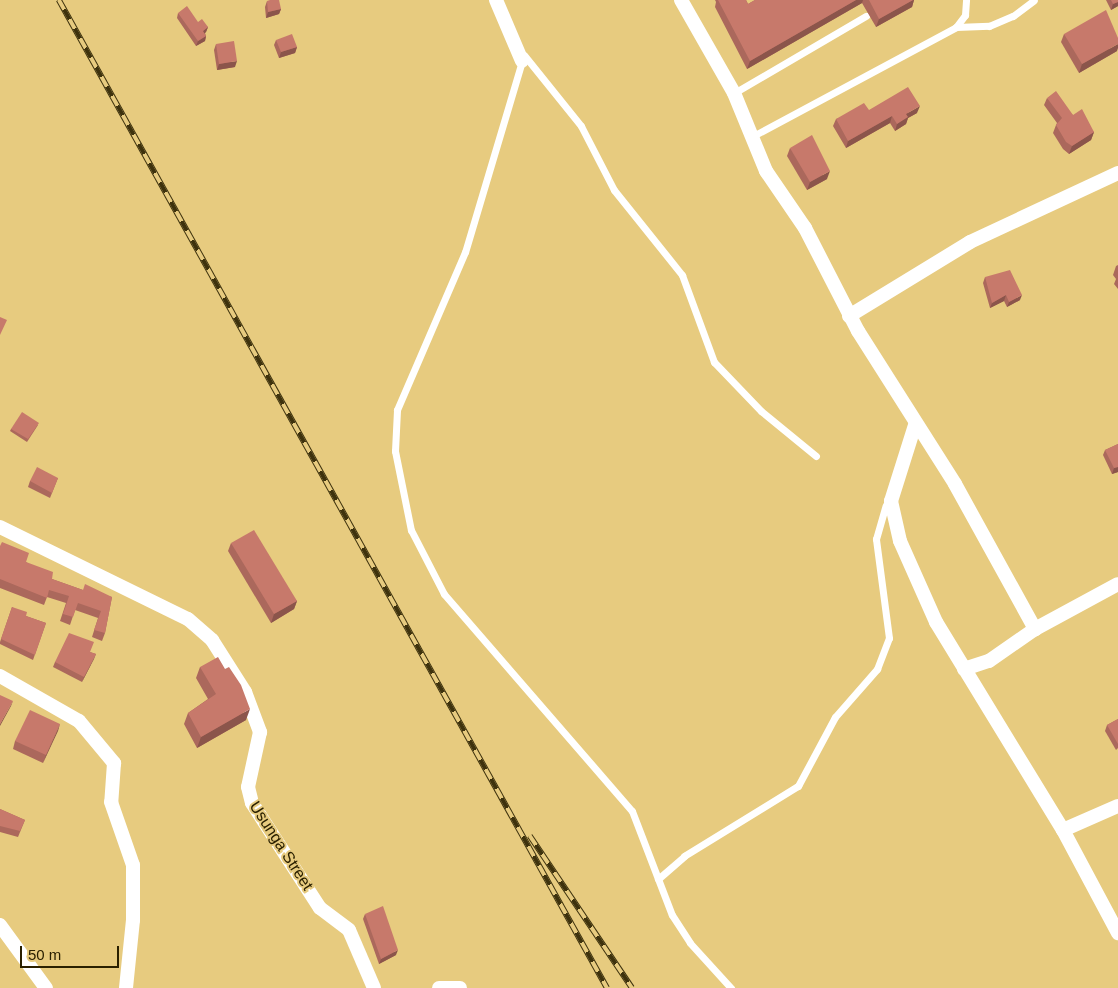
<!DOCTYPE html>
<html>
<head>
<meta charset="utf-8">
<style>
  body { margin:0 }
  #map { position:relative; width:1118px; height:988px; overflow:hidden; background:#e7cb7f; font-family:Arial,sans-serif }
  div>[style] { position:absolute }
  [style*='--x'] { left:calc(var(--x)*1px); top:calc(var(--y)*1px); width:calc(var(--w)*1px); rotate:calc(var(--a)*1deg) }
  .lane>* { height:7px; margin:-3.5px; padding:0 3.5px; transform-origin:3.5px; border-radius:3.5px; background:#fff }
  .street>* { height:14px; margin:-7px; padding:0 7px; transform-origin:7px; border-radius:7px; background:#fff }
  .rail>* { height:5.5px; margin-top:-2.75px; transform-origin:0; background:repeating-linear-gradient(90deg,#e7cb7f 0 11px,#3e320d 0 22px); box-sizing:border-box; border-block:1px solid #3e320d }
  .wall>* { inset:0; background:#ab685c }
  .shaded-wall>* { inset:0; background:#8b554b }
  .building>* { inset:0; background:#c7796b }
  span { translate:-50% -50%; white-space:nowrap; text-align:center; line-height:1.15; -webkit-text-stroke:4px #e7cb7f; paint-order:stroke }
  .street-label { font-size:16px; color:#2a2000 }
  .scale { position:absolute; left:20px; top:946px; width:99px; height:22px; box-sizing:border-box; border:2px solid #2a2000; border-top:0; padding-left:6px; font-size:15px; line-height:18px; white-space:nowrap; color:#2a2000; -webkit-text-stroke:4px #e7cb7f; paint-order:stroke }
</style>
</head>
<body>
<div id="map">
  <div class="lane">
    <i style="--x:956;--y:27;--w:33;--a:-2"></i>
    <i style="--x:989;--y:26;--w:26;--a:-23"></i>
    <i style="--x:1013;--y:16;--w:26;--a:-37"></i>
    <i style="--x:524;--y:55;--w:91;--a:51.2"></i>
    <i style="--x:581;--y:126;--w:72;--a:62.7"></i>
    <i style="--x:614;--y:190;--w:109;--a:51.3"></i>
    <i style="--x:682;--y:275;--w:93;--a:69.8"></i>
    <i style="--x:714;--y:362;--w:68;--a:46.2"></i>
    <i style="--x:761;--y:411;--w:71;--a:39.3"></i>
    <i style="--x:522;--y:61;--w:199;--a:106.6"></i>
    <i style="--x:465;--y:252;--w:172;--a:113.3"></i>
    <i style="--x:397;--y:410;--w:41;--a:92.8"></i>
    <i style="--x:395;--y:451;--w:81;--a:78.6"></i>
    <i style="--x:411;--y:530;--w:72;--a:62.7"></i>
    <i style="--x:444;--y:594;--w:287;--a:49.1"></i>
    <i style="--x:632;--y:811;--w:111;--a:69"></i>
    <i style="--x:672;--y:915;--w:33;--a:57"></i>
    <i style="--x:690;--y:943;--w:61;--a:47.7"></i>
    <i style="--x:734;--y:93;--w:153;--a:-30.3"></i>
    <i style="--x:753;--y:136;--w:230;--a:-28.2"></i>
    <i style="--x:956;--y:27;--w:15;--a:-53"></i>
    <i style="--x:965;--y:15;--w:15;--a:-86"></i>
    <i style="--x:658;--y:879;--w:35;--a:-41"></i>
    <i style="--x:684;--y:856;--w:134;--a:-31.6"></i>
    <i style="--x:798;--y:786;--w:78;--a:-61.8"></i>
    <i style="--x:835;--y:717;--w:64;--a:-48.8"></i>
    <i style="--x:877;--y:669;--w:33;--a:-69"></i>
    <i style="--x:889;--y:638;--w:100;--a:-97.5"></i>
    <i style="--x:876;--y:539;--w:35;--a:-74"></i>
  </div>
  <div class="street">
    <i style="--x:496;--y:0;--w:66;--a:66.9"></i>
    <i style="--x:681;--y:0;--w:107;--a:60.3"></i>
    <i style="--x:734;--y:93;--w:84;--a:67.7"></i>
    <i style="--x:766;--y:171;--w:69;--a:55.6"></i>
    <i style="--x:805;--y:228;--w:116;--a:62.8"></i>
    <i style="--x:858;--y:331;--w:181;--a:57.6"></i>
    <i style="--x:955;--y:484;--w:166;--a:61.1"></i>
    <i style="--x:849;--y:316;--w:142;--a:-31.4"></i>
    <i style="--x:970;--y:242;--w:163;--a:-25"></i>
    <i style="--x:915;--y:425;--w:80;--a:107.5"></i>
    <i style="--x:891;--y:501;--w:41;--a:77.3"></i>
    <i style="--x:900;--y:541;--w:89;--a:66"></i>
    <i style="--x:936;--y:622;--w:244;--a:58.6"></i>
    <i style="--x:1063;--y:830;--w:117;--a:61.9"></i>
    <i style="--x:0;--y:527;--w:209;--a:26.1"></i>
    <i style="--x:188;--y:619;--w:32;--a:41"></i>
    <i style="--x:212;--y:640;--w:62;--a:57.6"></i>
    <i style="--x:245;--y:692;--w:43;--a:69.4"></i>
    <i style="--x:260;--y:732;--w:56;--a:102.3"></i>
    <i style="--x:248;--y:787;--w:16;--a:76"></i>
    <i style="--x:252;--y:803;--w:125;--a:57.1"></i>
    <i style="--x:320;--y:908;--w:36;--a:37"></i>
    <i style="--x:349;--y:930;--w:63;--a:66.7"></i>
    <i style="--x:964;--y:669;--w:26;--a:-18"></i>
    <i style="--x:989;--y:661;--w:56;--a:-34.8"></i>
    <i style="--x:1035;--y:629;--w:94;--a:-28.5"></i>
    <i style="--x:0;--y:676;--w:91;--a:29.7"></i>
    <i style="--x:79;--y:721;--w:55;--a:50.2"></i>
    <i style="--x:114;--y:763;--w:39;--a:94"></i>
    <i style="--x:111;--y:802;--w:67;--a:70.8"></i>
    <i style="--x:133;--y:865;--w:55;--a:90"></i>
    <i style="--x:133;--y:920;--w:68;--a:95.9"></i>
    <i style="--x:1063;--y:830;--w:60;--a:-23.6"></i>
    <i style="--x:0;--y:925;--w:78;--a:53.9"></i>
    <i style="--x:439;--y:988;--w:21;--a:0"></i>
  </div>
  <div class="rail">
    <i style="--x:59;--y:0;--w:1130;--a:60.98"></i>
    <i style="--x:530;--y:836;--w:183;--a:56.1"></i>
  </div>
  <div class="wall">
    <i style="clip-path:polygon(715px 0,746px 0,748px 4px,755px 0,914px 0,912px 7px,876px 27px,862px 3px,747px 69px,715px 7px,716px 2px)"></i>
    <i style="clip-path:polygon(1106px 0,1118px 0,1118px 6px,1111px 10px)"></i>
    <i style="clip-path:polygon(267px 1px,281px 9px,279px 14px,266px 18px,265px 7px)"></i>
    <i style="clip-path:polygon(178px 13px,208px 27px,206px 32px,205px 33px,206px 36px,205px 41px,196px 46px,177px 18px)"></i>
    <i style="clip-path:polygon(1064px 34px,1117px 51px,1079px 73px,1061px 42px)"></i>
    <i style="clip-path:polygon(276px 40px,297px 47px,295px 53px,279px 58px,274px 45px)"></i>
    <i style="clip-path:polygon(216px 44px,235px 67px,217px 70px,214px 50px)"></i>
    <i style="clip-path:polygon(1047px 98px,1073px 115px,1094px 132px,1091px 140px,1069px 154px,1063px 149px,1053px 133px,1056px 125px,1057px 123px,1044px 105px)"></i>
    <i style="clip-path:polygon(869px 110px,917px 113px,908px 118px,906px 124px,895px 131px,890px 123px,846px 148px,833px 126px,836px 119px)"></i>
    <i style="clip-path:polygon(790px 148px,827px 179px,807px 190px,787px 156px)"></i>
    <i style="clip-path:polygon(1118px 265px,1118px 289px,1114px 284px,1116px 279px,1113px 275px,1116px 266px)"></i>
    <i style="clip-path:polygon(985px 277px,1020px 300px,1007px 307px,1004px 301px,990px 308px,983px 283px)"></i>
    <i style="clip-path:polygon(38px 425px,27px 442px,10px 431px,11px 429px)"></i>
    <i style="clip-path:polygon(1118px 444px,1118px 472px,1112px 474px,1103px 455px,1105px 450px)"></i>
    <i style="clip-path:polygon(58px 478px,50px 498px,28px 487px,30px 481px)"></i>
    <i style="clip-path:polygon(231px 543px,297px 601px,294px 609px,271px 623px,228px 551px)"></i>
    <i style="clip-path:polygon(0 546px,26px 562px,52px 579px,83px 590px,112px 597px,105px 633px,102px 641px,92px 637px,98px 618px,75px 610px,70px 625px,60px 621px,66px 603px,47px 597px,44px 605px,0 588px)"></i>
    <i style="clip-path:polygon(12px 607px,26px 616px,46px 623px,33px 660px,0 644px,0 642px)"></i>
    <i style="clip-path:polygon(90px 652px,96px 654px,82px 682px,53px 667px,55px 662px)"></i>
    <i style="clip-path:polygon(200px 667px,225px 669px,246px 720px,197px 748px,184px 724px,188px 713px,208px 699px,196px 678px)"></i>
    <i style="clip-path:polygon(1118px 719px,1118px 748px,1116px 750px,1105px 731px,1107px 725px)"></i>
    <i style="clip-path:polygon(60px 724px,43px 763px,13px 749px,15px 741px)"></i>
    <i style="clip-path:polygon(0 809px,25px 820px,18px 837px,0 832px)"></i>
    <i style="clip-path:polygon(365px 914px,396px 955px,379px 964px,363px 919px)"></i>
  </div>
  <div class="shaded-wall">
    <i style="clip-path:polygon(856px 0,863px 0,862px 3px,747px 69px,750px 61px)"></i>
    <i style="clip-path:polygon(913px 0,914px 0,912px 7px,876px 27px,879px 19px)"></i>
    <i style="clip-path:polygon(1118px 2px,1118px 6px,1111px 10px,1113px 4px)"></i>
    <i style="clip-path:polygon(281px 9px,279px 14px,266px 18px,268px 12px)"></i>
    <i style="clip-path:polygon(208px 27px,206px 32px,201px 36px,203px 31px)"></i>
    <i style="clip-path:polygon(206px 36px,205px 41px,196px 46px,198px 41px)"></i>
    <i style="clip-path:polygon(1118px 44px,1118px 48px,1117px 51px,1079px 73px,1082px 64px)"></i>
    <i style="clip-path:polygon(297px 47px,295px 53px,279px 58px,281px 52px)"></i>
    <i style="clip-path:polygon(237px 61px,235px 67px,217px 70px,219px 64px)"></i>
    <i style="clip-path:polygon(920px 106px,917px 113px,908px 118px,906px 124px,895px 131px,897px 124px,906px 114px)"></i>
    <i style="clip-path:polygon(892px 116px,890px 123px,846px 148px,848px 141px)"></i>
    <i style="clip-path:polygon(1094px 132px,1091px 140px,1069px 154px,1072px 146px)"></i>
    <i style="clip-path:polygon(830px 171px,827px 179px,807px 190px,810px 182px)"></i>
    <i style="clip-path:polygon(1006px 295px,1004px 301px,990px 308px,992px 303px)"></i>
    <i style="clip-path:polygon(1022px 295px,1020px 300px,1007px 307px,1009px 302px)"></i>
    <i style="clip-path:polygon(1118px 467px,1118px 472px,1112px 474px,1114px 468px)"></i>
    <i style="clip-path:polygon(297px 601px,294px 609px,271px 623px,274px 614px)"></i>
    <i style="clip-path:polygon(96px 654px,94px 659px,82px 682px,84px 677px)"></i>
    <i style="clip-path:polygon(13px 701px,11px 706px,0 726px,0 724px)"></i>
    <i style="clip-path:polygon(250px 709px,246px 720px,197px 748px,201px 737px)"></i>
    <i style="clip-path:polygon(60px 724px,58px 731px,43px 763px,46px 755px)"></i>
    <i style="clip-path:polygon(398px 950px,396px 955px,379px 964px,381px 959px)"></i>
  </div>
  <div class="building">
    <i style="clip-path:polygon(270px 0,279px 0,281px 9px,268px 12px,267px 1px)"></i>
    <i style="clip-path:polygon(718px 0,746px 0,748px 4px,755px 0,856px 0,750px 61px)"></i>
    <i style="clip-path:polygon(869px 0,913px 0,879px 19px)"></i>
    <i style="clip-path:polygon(1111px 0,1118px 0,1118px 2px,1113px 4px)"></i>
    <i style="clip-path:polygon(187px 6px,198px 22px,202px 19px,208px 27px,203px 31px,206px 36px,198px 41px,178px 13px)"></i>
    <i style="clip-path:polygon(1106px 10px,1118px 38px,1118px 44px,1082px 64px,1064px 34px)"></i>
    <i style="clip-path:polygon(292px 34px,297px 47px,281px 52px,276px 40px)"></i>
    <i style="clip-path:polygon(234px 41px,237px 61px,219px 64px,216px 44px)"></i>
    <i style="clip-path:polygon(908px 87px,920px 106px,906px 114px,908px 117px,897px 124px,892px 116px,848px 141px,836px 119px,864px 103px,869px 110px)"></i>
    <i style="clip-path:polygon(1056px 91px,1073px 115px,1082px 109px,1094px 132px,1072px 146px,1066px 142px,1056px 125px,1062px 118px,1047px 98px)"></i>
    <i style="clip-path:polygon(812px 135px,830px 171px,810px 182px,790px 148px)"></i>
    <i style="clip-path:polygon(1010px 270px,1022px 295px,1009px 302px,1006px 295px,992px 303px,985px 277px)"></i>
    <i style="clip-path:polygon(0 317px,7px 320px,0 335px)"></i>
    <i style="clip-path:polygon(22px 412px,39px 423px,28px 439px,11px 429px)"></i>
    <i style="clip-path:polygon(1118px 444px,1118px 467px,1114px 468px,1105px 450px)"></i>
    <i style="clip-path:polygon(37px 467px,58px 478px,52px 493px,30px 481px)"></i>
    <i style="clip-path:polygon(254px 530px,297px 601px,274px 614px,231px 543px)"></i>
    <i style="clip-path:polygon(2px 542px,29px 553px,26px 562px,53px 572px,52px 579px,83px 590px,85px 584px,112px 597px,105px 633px,94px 630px,101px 611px,78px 603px,73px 617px,63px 614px,69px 596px,49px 590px,47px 598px,0 579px,0 546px)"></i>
    <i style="clip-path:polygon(12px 607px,27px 612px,26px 616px,46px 623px,35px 655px,1px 639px)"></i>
    <i style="clip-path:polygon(69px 633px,94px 642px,90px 652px,96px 654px,84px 677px,55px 662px)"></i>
    <i style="clip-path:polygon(218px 657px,225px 669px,229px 667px,241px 685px,250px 709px,201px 737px,188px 713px,216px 694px,200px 667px)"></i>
    <i style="clip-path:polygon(0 695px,13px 701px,0 724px)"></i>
    <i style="clip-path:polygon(30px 710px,60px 724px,46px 755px,15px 741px)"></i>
    <i style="clip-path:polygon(1118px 719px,1118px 744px,1107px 725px)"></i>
    <i style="clip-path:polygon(0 809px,25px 820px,20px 831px,0 826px)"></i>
    <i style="clip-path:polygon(383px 906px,398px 950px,381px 959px,365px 914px)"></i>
  </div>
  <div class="street-label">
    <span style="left:281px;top:846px;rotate:57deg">Usunga Street</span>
  </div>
  <div class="scale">50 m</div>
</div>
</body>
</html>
